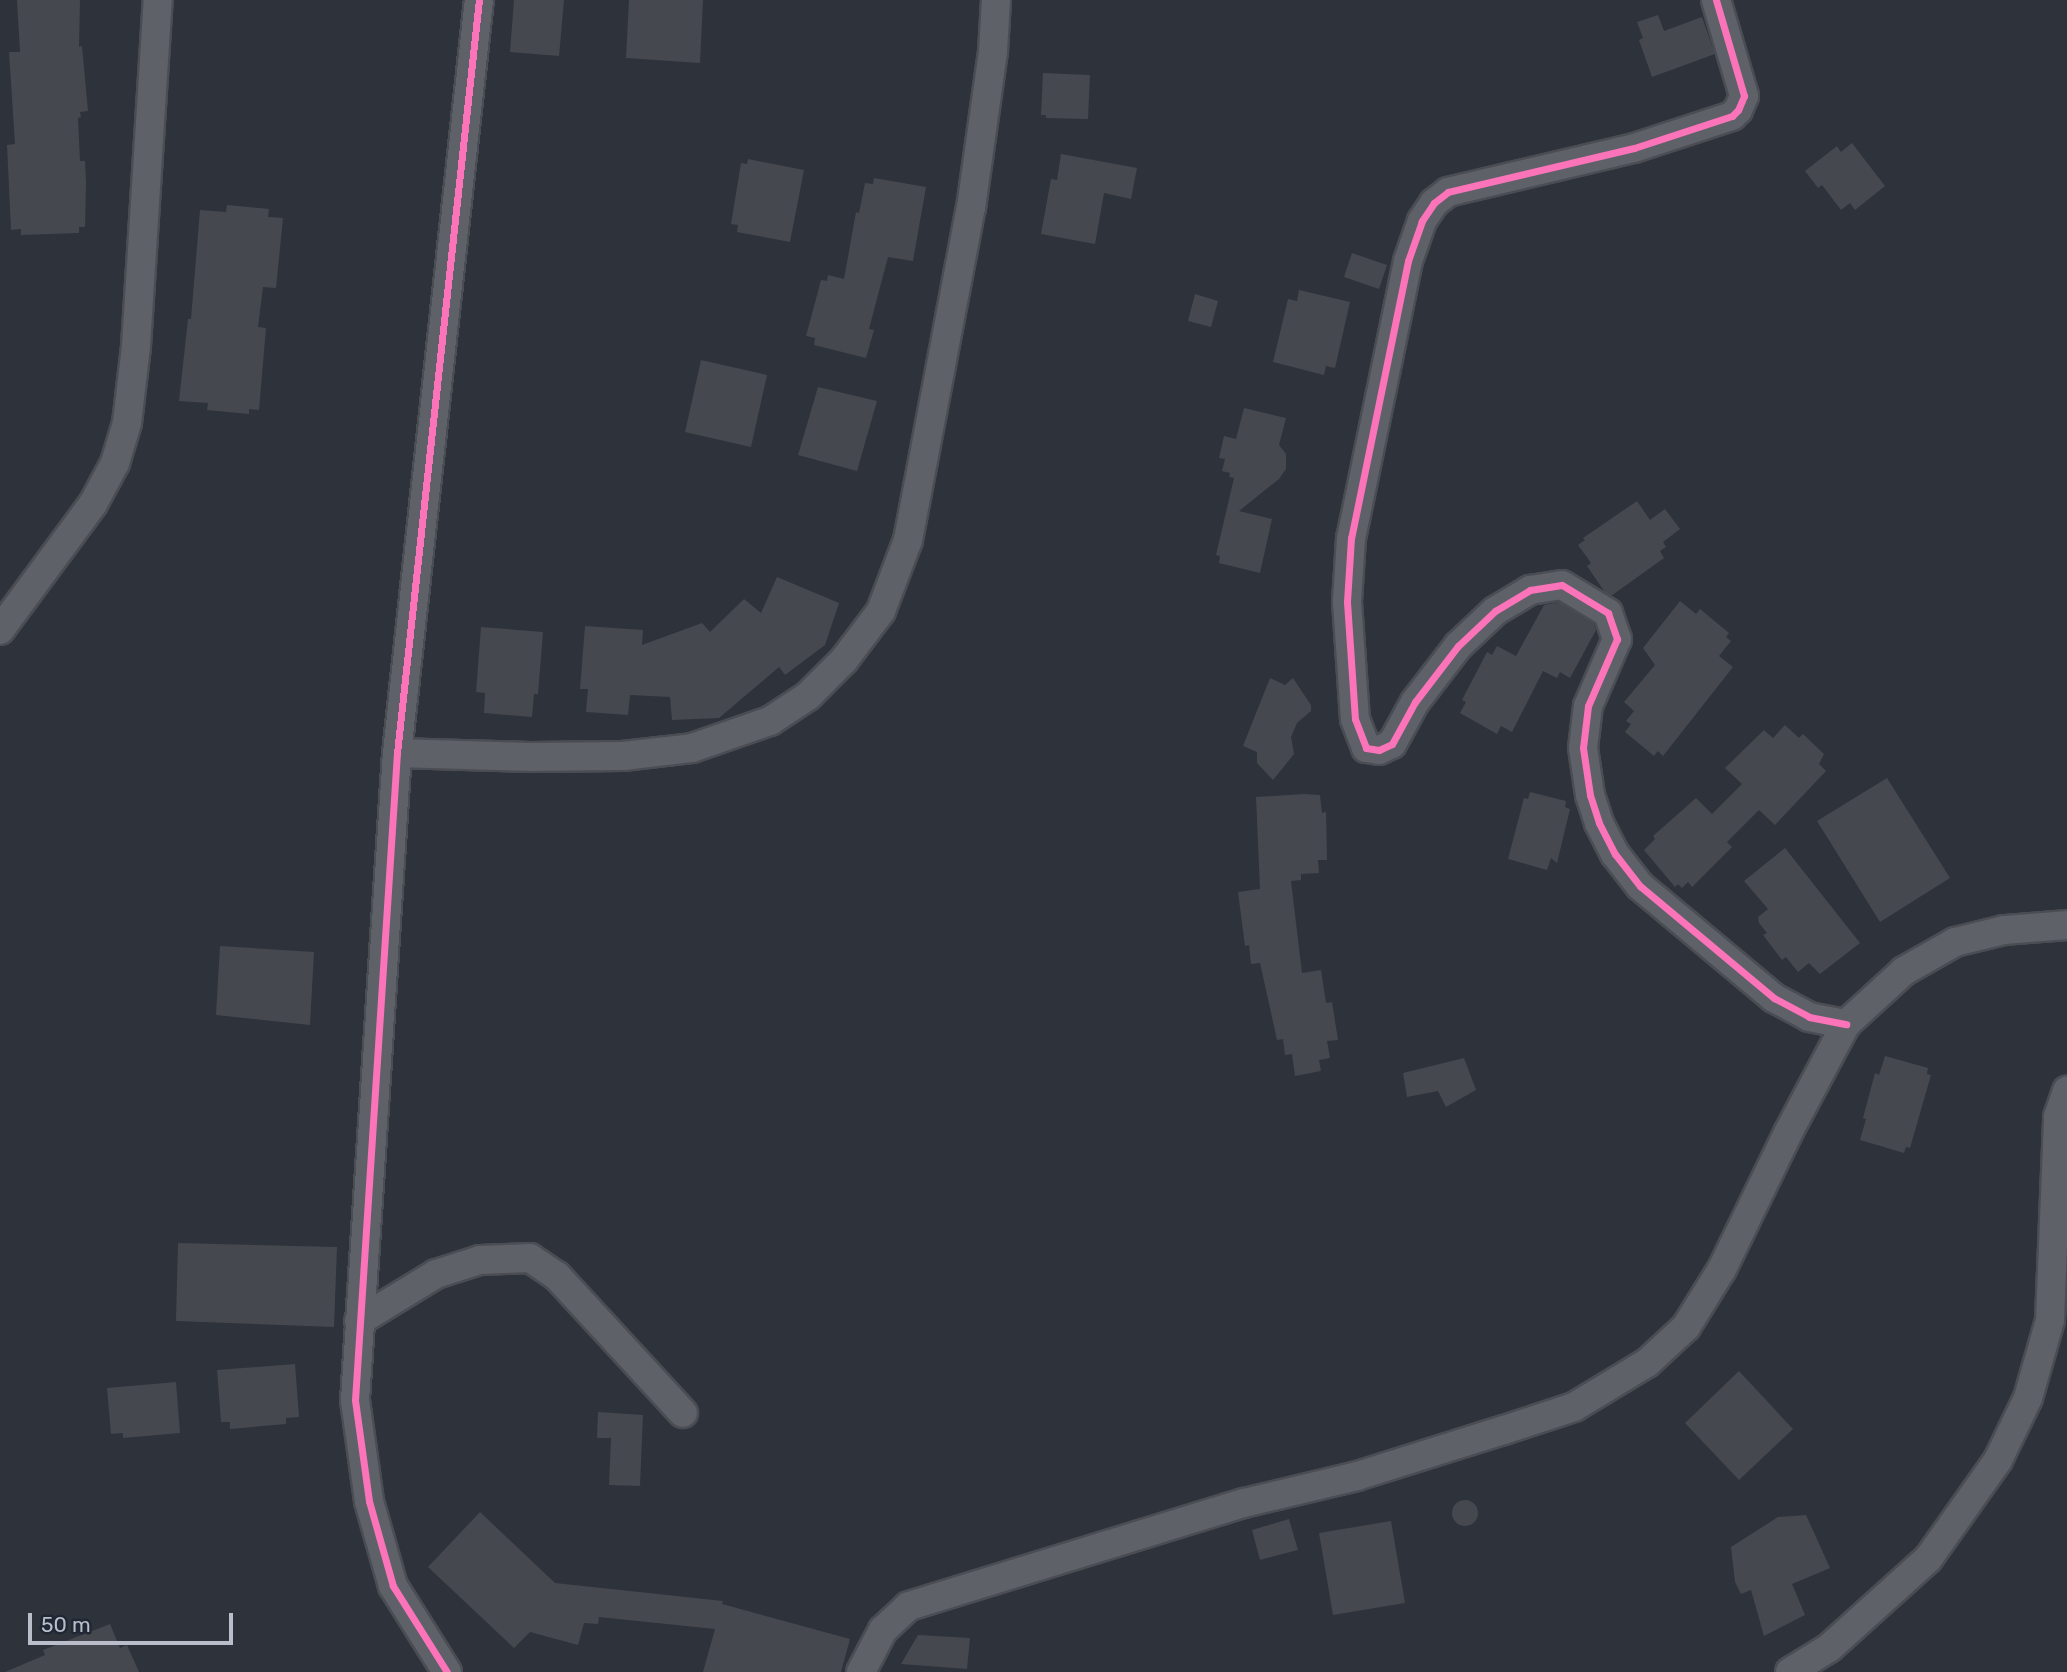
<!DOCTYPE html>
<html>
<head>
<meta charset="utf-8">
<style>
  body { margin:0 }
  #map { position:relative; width:2067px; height:1672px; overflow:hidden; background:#2e323a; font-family:Rubik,sans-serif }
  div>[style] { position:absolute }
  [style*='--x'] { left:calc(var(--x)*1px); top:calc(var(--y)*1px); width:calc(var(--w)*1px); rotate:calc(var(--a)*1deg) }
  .building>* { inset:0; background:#45484f }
  .round { border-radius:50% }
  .roads { filter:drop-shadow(2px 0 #4a4d53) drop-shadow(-2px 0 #4a4d53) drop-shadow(0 2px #4a4d53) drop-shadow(0 -2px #4a4d53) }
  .minor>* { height:28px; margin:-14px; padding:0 14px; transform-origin:14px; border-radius:14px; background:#5e6168 }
  .cycleway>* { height:7px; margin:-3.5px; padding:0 3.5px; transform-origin:3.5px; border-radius:3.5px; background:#fb73b8 }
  span { translate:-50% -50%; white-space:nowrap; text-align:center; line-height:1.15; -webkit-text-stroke:7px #212835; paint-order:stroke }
  .scale { position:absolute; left:28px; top:1613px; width:205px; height:32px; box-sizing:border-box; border:4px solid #b9beca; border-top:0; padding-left:9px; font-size:21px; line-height:24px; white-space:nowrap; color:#b9beca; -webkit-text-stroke:5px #212835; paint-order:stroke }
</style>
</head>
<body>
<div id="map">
  <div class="building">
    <i style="clip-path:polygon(17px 0,80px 0,79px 47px,82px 46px,88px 111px,80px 112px,81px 117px,78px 118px,80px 161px,85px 161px,86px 183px,85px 227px,79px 227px,79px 233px,21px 235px,21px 229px,11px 230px,7px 145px,15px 144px,9px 52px,20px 52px)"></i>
    <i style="clip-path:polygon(514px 0,564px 0,559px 56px,510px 52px)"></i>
    <i style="clip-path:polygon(629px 0,703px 0,700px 63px,626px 58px)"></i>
    <i style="clip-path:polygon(1658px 15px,1664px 31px,1702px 17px,1715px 54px,1652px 77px,1639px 40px,1643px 38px,1637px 22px)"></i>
    <i style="clip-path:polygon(1043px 73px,1090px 75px,1088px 119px,1046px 118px,1046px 115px,1041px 115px)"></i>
    <i style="clip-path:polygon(1852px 143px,1885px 186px,1855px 210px,1850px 203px,1841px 210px,1822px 185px,1818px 188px,1805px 171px,1837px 146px,1841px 152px)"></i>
    <i style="clip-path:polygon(1061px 154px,1137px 168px,1131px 199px,1104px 193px,1095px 244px,1041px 234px,1051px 179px,1057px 180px)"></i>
    <i style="clip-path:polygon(748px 159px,804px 170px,790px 242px,737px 232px,738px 225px,731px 224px,741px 163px,747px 164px)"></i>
    <i style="clip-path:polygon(874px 178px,926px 187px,913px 261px,888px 257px,869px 329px,874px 330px,866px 358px,814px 345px,815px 338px,806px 336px,821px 280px,827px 281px,828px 275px,844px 279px,856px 212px,859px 213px,865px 183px,873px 184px)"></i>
    <i style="clip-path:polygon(227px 205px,269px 209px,268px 217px,283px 218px,276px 288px,263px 287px,258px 327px,266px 328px,259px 410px,249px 409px,249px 414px,207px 410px,208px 403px,179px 401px,188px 319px,191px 319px,200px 210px,226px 212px)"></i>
    <i style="clip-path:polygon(1352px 253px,1387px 265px,1379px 289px,1344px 277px)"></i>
    <i style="clip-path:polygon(1299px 290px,1350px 302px,1335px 368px,1326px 366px,1324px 375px,1273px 362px,1288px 299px,1297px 301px)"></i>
    <i style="clip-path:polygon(1195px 294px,1218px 301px,1211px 327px,1188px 321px)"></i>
    <i style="clip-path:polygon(701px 360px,767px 375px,751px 447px,685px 432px)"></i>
    <i style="clip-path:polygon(818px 387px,877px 401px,857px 471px,798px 455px)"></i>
    <i style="clip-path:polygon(1244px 408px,1286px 418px,1279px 445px,1286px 454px,1286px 469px,1279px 479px,1239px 511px,1272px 519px,1260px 573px,1219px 563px,1220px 556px,1216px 555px,1234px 478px,1229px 477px,1230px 473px,1222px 471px,1225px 459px,1219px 458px,1224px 436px,1236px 439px)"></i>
    <i style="clip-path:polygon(1637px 501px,1650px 520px,1665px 509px,1680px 529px,1663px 542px,1666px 547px,1660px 551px,1664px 558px,1611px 596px,1604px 591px,1587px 566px,1591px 563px,1578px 545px,1585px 540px,1583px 538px)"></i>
    <i style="clip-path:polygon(777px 577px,839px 603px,825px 645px,785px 675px,779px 667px,719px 718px,672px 720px,670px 697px,630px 695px,628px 715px,586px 712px,588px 689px,580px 689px,585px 626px,643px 630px,642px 645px,702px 623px,710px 632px,744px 599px,761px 613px)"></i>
    <i style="clip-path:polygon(1680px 601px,1696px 614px,1700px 609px,1729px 633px,1726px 637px,1731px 641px,1719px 656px,1733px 667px,1663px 756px,1658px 751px,1654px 756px,1625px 732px,1631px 724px,1626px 721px,1634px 711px,1624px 702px,1655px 665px,1643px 648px)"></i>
    <i style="clip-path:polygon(1559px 602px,1594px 624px,1596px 630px,1570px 678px,1560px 672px,1557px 678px,1543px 671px,1512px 732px,1501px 726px,1497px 734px,1460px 713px,1466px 702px,1462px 700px,1487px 652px,1492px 655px,1497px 646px,1516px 656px,1544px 605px)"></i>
    <i style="clip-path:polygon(481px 627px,543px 632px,538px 694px,534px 694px,532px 717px,484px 713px,485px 693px,476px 692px)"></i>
    <i style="clip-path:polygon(1270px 678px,1285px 685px,1293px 678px,1311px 705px,1311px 711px,1297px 723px,1291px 737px,1294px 754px,1273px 780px,1257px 763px,1257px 752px,1243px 746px)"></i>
    <i style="clip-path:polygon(1785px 725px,1799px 738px,1803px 734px,1824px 754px,1819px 764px,1826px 771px,1775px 825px,1759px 810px,1727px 842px,1732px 847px,1692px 887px,1688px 882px,1682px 888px,1678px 884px,1675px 887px,1644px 850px,1655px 839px,1653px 836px,1696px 798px,1712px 814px,1742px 784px,1725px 768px,1764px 730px,1773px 738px)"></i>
    <i style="clip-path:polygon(1887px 778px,1950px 878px,1880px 922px,1817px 821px)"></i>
    <i style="clip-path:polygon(1530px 792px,1566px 801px,1565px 807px,1570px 809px,1557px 863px,1551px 858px,1547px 870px,1508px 859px,1524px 798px,1528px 799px)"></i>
    <i style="clip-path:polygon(1304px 794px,1320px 795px,1322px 813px,1326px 812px,1327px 860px,1318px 860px,1319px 873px,1301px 874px,1301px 880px,1291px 881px,1302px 973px,1321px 970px,1326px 1003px,1332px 1002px,1338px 1040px,1327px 1041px,1330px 1058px,1319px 1060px,1321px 1071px,1295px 1076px,1292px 1054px,1285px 1055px,1283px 1039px,1277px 1040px,1260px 963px,1251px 964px,1249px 945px,1245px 946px,1238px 892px,1260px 889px,1256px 797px)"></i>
    <i style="clip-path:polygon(1785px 848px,1860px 943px,1820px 974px,1809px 963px,1798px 972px,1786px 957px,1782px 960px,1763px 935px,1767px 933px,1759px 923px,1758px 917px,1768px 909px,1744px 881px)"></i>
    <i style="clip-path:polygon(220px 946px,314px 952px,310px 1025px,216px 1015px)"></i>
    <i style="clip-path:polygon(1885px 1056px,1928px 1068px,1927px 1074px,1931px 1075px,1910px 1148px,1906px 1147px,1904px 1153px,1860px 1140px,1866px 1119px,1863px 1118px,1875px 1073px,1879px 1075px)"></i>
    <i style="clip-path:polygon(1464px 1058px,1476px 1090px,1446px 1107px,1438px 1091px,1407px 1097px,1403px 1073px)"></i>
    <i style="clip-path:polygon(178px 1243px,337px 1247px,334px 1327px,176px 1321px)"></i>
    <i style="clip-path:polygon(295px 1364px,299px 1417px,286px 1418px,286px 1424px,230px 1429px,230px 1422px,221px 1422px,217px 1370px)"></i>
    <i style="clip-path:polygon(1739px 1371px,1793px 1429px,1739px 1480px,1685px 1423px)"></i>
    <i style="clip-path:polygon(176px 1382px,180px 1433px,123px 1438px,123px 1433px,111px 1434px,107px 1388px)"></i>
    <i style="clip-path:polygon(598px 1412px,643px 1415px,640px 1486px,609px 1485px,611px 1438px,597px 1438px)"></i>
    <i class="round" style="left:1452px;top:1500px;width:26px;height:26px"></i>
    <i style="clip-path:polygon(480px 1512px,555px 1583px,723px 1601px,722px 1604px,850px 1639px,841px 1672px,703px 1672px,715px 1629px,599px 1617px,598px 1624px,584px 1623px,578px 1645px,530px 1632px,514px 1648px,428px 1567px)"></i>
    <i style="clip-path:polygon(1806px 1515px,1830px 1568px,1792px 1584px,1805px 1615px,1764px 1636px,1751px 1590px,1741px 1594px,1735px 1582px,1731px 1547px,1778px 1517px)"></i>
    <i style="clip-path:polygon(1289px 1519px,1298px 1550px,1260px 1560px,1252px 1530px)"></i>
    <i style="clip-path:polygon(1391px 1521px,1405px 1603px,1333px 1615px,1319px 1533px)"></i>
    <i style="clip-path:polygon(110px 1624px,120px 1648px,127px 1645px,139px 1672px,5px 1672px,45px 1655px,43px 1650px)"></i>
    <i style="clip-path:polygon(918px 1635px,970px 1638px,967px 1669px,901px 1664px)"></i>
  </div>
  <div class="roads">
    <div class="minor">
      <i style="--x:1716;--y:0;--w:100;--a:73.7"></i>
      <i style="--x:1744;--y:96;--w:15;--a:113"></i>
      <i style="--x:1738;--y:110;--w:8;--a:135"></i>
      <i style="--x:1732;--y:116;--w:103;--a:161.9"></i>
      <i style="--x:1634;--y:148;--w:191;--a:166.7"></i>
      <i style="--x:1448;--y:192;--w:18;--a:142"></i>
      <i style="--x:1434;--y:203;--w:22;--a:124"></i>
      <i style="--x:1422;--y:221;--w:42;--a:109.3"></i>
      <i style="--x:1408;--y:261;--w:283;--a:101.6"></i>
      <i style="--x:1351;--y:538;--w:64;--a:93.6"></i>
      <i style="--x:1347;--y:602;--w:117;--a:86.1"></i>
      <i style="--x:1355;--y:719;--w:31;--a:69"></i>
      <i style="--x:1366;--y:748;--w:13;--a:9"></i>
      <i style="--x:1379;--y:750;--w:14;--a:-25"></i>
      <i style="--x:1392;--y:744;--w:48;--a:-61.3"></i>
      <i style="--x:1415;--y:702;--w:71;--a:-52.5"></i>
      <i style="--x:1458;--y:646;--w:51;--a:-43.4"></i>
      <i style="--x:1495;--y:611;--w:41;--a:-31"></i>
      <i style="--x:1530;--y:590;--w:32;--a:-9"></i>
      <i style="--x:1562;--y:585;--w:54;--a:31.3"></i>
      <i style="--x:1608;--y:613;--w:28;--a:71"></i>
      <i style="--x:1617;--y:639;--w:73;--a:113.4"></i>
      <i style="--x:1588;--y:706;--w:42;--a:96.8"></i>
      <i style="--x:1583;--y:748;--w:48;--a:81.5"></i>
      <i style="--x:1590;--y:795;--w:29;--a:72"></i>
      <i style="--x:1599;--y:823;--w:35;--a:63"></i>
      <i style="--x:1615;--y:854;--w:41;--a:52"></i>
      <i style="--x:1640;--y:886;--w:175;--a:39.9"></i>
      <i style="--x:1774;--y:998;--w:40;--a:28"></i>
      <i style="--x:1809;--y:1017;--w:38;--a:11"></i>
      <i style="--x:0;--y:630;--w:157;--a:-53.6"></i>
      <i style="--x:93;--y:504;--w:47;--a:-61.8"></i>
      <i style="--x:115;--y:463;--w:42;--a:-73.3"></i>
      <i style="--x:127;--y:423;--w:78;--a:-83.3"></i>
      <i style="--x:136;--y:346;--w:347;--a:-86.4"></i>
      <i style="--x:397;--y:753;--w:133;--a:1.7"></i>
      <i style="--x:530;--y:757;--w:93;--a:-0.6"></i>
      <i style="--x:623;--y:756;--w:69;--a:-6.6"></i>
      <i style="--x:692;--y:748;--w:83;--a:-19.1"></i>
      <i style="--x:770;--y:721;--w:45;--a:-33.3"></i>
      <i style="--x:808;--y:696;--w:51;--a:-45"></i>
      <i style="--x:844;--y:660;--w:61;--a:-52.9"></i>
      <i style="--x:881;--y:611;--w:76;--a:-69.2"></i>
      <i style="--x:908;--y:540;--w:338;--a:-79.3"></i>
      <i style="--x:971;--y:208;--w:158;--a:-82"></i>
      <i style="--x:993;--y:52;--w:52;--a:-86.7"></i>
      <i style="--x:359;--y:1321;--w:90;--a:-31.4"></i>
      <i style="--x:436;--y:1274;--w:46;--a:-17.7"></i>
      <i style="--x:480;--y:1260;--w:50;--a:-2.3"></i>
      <i style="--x:530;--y:1258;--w:32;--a:34"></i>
      <i style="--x:557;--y:1276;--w:186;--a:47.4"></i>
      <i style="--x:447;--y:1672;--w:102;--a:-122.1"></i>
      <i style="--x:393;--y:1586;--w:88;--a:-105.8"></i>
      <i style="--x:369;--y:1501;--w:102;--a:-97.9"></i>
      <i style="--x:355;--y:1400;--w:648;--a:-86.29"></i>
      <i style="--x:397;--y:753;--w:757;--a:-83.79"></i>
      <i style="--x:861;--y:1672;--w:47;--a:-62.4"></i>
      <i style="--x:883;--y:1630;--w:35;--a:-43"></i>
      <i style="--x:909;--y:1606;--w:350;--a:-17.1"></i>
      <i style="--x:1244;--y:1503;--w:116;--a:-13.4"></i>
      <i style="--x:1357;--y:1476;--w:154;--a:-17.4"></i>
      <i style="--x:1504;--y:1430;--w:74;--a:-18.2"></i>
      <i style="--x:1574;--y:1407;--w:85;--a:-31.1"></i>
      <i style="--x:1647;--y:1363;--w:53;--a:-42.7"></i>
      <i style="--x:1686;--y:1327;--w:68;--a:-58.2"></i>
      <i style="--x:1722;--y:1269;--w:151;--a:-64.1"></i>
      <i style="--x:1788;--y:1133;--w:123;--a:-62"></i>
      <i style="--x:1846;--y:1024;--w:79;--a:-42.4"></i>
      <i style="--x:1904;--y:971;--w:59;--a:-29.6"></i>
      <i style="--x:1955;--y:942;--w:50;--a:-13.8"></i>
      <i style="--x:2004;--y:930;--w:63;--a:-4.5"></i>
      <i style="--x:1790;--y:1672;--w:46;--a:-31.6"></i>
      <i style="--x:1829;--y:1648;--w:133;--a:-42"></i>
      <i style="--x:1928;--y:1559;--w:121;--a:-54.7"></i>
      <i style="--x:1998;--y:1460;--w:69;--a:-64.2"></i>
      <i style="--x:2028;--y:1398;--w:81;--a:-74.2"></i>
      <i style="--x:2050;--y:1320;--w:203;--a:-87.7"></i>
      <i style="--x:2058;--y:1117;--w:28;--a:-71"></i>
    </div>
  </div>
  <div class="cycleway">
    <i style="--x:1716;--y:0;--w:100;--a:73.7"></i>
    <i style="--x:1744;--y:96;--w:15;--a:113"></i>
    <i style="--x:1738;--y:110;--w:8;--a:135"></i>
    <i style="--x:1732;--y:116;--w:103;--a:161.9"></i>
    <i style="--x:1634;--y:148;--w:191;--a:166.7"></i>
    <i style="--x:1448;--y:192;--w:18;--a:142"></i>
    <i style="--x:1434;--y:203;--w:22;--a:124"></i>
    <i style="--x:1422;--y:221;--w:42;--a:109.3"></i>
    <i style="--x:1408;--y:261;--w:283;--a:101.6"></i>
    <i style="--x:1351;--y:538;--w:64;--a:93.6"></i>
    <i style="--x:1347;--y:602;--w:117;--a:86.1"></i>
    <i style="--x:1355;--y:719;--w:31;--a:69"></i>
    <i style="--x:1366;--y:748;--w:13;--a:9"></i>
    <i style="--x:1379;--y:750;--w:14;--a:-25"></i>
    <i style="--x:1392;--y:744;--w:48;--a:-61.3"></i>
    <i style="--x:1415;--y:702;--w:71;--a:-52.5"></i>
    <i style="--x:1458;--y:646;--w:51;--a:-43.4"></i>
    <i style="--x:1495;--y:611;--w:41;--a:-31"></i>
    <i style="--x:1530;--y:590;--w:32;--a:-9"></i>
    <i style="--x:1562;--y:585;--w:54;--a:31.3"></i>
    <i style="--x:1608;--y:613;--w:28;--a:71"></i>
    <i style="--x:1617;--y:639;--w:73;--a:113.4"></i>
    <i style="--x:1588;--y:706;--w:42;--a:96.8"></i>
    <i style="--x:1583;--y:748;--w:48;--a:81.5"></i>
    <i style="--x:1590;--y:795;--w:29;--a:72"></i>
    <i style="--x:1599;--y:823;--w:35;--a:63"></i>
    <i style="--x:1615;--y:854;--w:41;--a:52"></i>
    <i style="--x:1640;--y:886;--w:175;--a:39.9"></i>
    <i style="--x:1774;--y:998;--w:40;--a:28"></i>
    <i style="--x:1809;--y:1017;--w:38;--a:11"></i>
    <i style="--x:447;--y:1672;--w:102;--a:-122.1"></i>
    <i style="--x:393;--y:1586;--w:88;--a:-105.8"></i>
    <i style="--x:369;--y:1501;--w:102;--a:-97.9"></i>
    <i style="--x:355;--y:1400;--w:648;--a:-86.29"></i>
    <i style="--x:397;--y:753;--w:757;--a:-83.79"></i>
  </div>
  <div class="scale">50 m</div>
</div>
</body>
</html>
